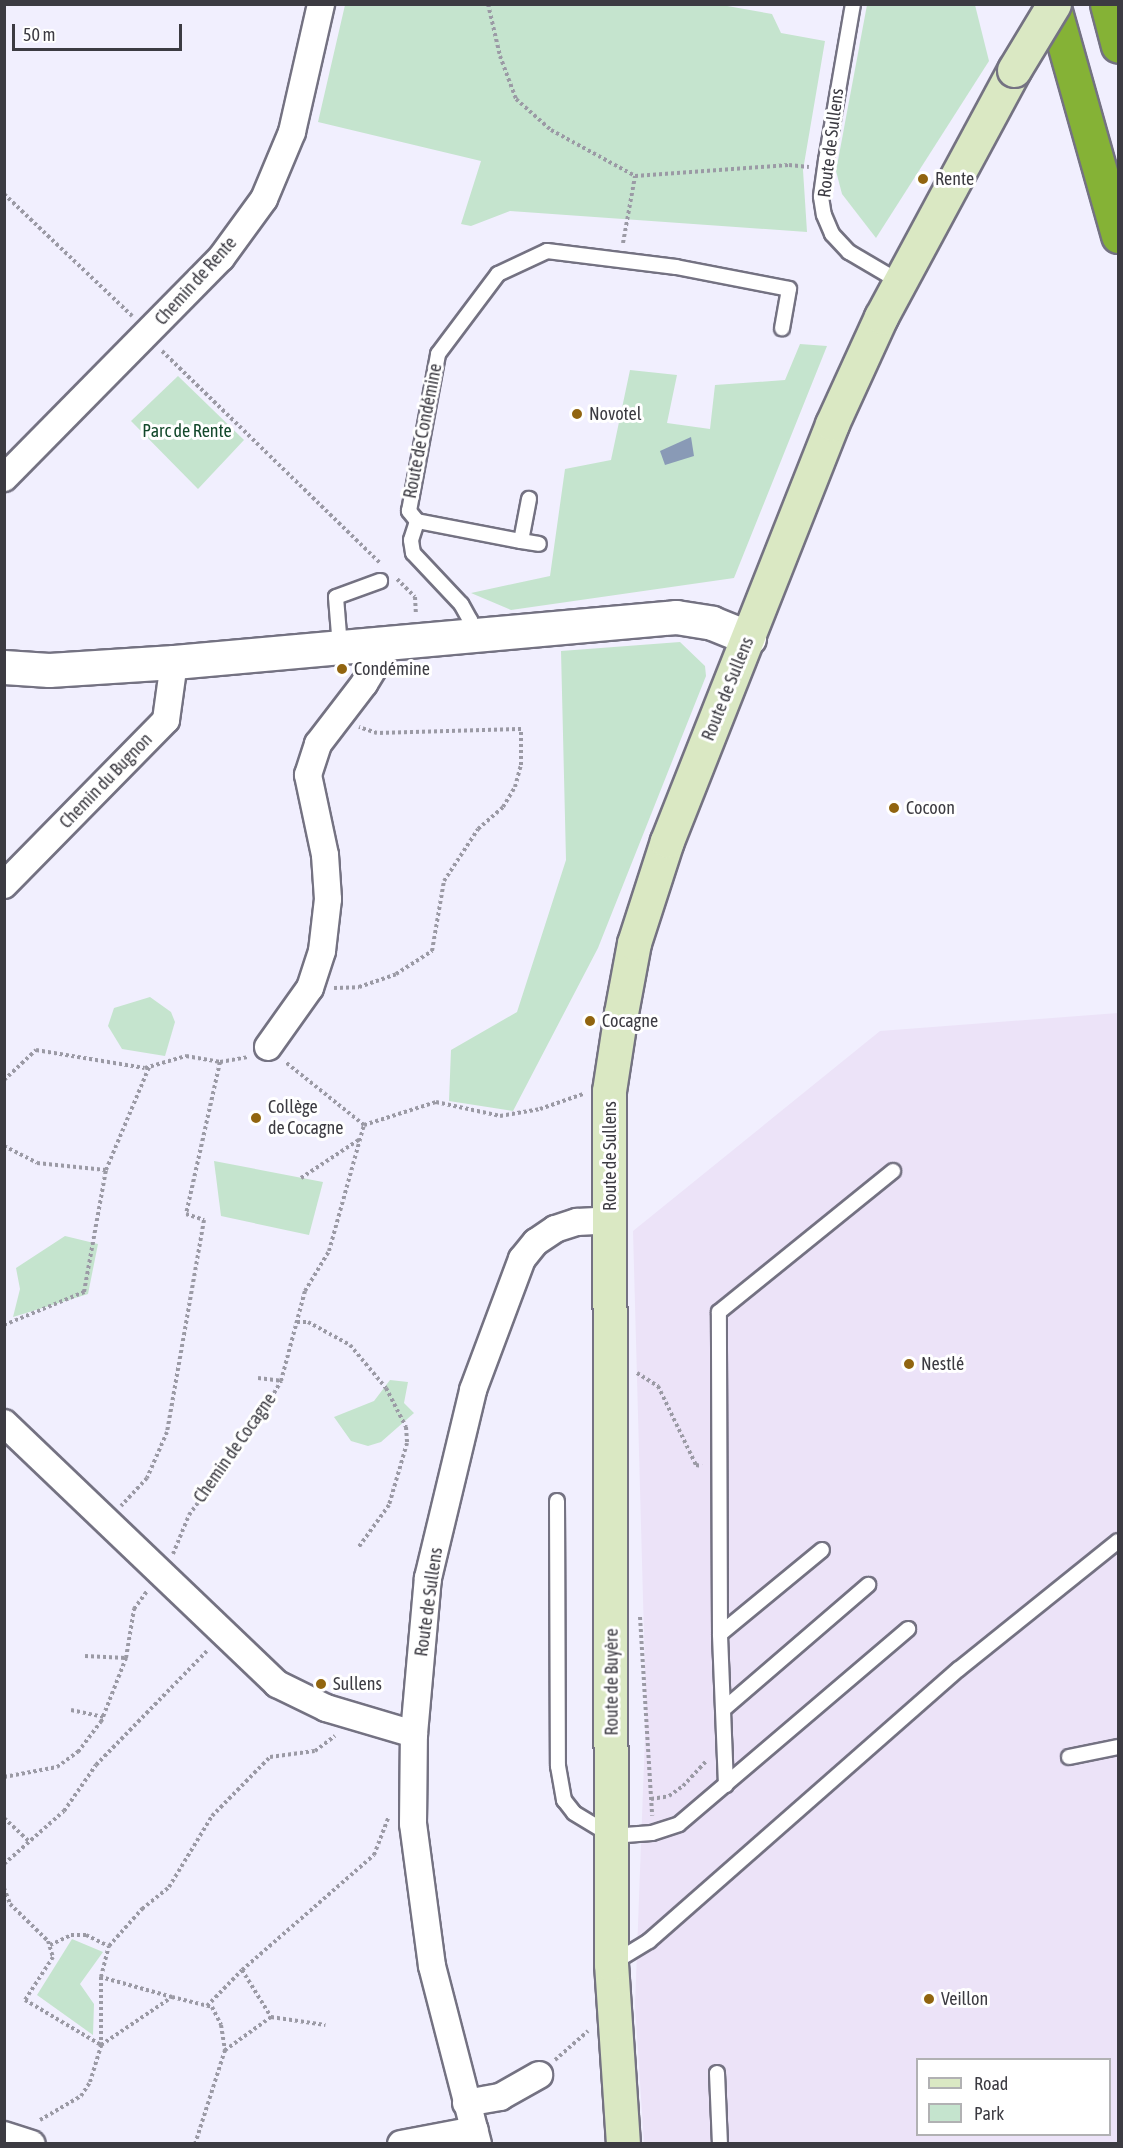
<!DOCTYPE html>
<html>
<head>
<meta charset="utf-8">
<style>
  body { margin:0 }
  #map { position:relative; width:1123px; height:2148px; overflow:hidden; background:#f1effe; font-family:"Asap Condensed",sans-serif }
  div>[style] { position:absolute }
  [style*='--x'] { left:calc(var(--x)*1px); top:calc(var(--y)*1px); width:calc(var(--w)*1px); rotate:calc(var(--a)*1deg) }
  .commercial>* { inset:0; background:#ece3f8 }
  .green>* { inset:0; background:#c5e4ce }
  .water>* { inset:0; background:#899ab6 }
  .path>* { height:4px; margin-top:-2px; transform-origin:0; background:repeating-linear-gradient(90deg,#9b9aa5 0 3px,transparent 0 6px) }
  .roads { filter:drop-shadow(2px 0 #747282) drop-shadow(-2px 0 #747282) drop-shadow(0 2px #747282) drop-shadow(0 -2px #747282) }
  .service>* { height:14px; margin:-7px; padding:0 7px; transform-origin:7px; border-radius:7px; background:#fff }
  .minor>* { height:26px; margin:-13px; padding:0 13px; transform-origin:13px; border-radius:13px; background:#fff }
  .tertiary>* { height:33px; margin:-16.5px; padding:0 16.5px; transform-origin:16.5px; border-radius:16.5px; background:#fff }
  .secondary>* { height:33px; margin:-16.5px; padding:0 16.5px; transform-origin:16.5px; border-radius:16.5px; background:#dae8c3 }
  .motorway>* { height:33px; margin:-16.5px; padding:0 16.5px; transform-origin:16.5px; border-radius:16.5px; background:#85b236 }
  .bridges { filter:drop-shadow(2px 0 #747282) drop-shadow(-2px 0 #747282) drop-shadow(0 2px #747282) drop-shadow(0 -2px #747282) }
  .secondary-bridge>* { height:33px; margin:-16.5px; padding:0 16.5px; transform-origin:16.5px; border-radius:16.5px; background:#dae8c3 }
  .dots>* { width:16px; height:16px; translate:-50% -50%; box-sizing:border-box; border:3px solid #fff; border-radius:50% }
  span { translate:-50% -50%; white-space:nowrap; text-align:center; line-height:1.15; -webkit-text-stroke:6px #fff; paint-order:stroke }
  .street-label { font-size:18px; color:#3c3b42 }
  .poi-label { font-size:18px; color:#3c3b42 }
  .left { translate:0 -50%; text-align:left }
  .park-label { font-size:18px; color:#13492b }
  .frame { position:absolute; inset:0; border:6px solid #3c3b42; pointer-events:none }
  .legend { position:absolute; left:916px; top:2058px; width:195px; height:78px; box-sizing:border-box; background:#fff; border:2px solid #b1b1b3; margin:0; padding:8px 10px; list-style:none; font-size:18px; color:#3c3b42 }
  .legend li { display:flex; align-items:center; gap:12px; height:30px }
  .legend b { width:30px; border:2px solid #b1b1b3 }
  .scale { position:absolute; left:12px; top:24px; width:170px; height:27px; box-sizing:border-box; border:3px solid #3c3b42; border-top:0; padding-left:8px; font-size:18px; line-height:21px; white-space:nowrap; color:#3c3b42; -webkit-text-stroke:4px #fff; paint-order:stroke }
</style>
</head>
<body>
<div id="map">
  <div class="commercial">
    <i style="clip-path:polygon(evenodd,1118px 1013px,1118px 2143px,644px 2143px,635px 2006px,646px 1709px,633px 1231px,880px 1031px,1118px 1013px,918px 2060px,1110px 2060px,1110px 2134px,918px 2134px,918px 2060px)"></i>
  </div>
  <div class="green">
    <i style="clip-path:polygon(345px 5px,716px 4px,772px 14px,781px 33px,825px 41px,803px 170px,807px 232px,510px 211px,471px 226px,461px 224px,481px 161px,318px 122px)"></i>
    <i style="clip-path:polygon(867px 5px,975px 5px,989px 61px,876px 238px,842px 194px,836px 171px)"></i>
    <i style="clip-path:polygon(800px 344px,827px 346px,734px 578px,511px 610px,471px 593px,550px 576px,565px 469px,611px 460px,630px 370px,677px 375px,667px 423px,710px 429px,715px 385px,785px 380px)"></i>
    <i style="clip-path:polygon(178px 376px,244px 440px,198px 489px,131px 421px)"></i>
    <i style="clip-path:polygon(680px 642px,705px 666px,706px 676px,598px 948px,513px 1111px,449px 1101px,451px 1050px,517px 1012px,566px 860px,561px 651px)"></i>
    <i style="clip-path:polygon(150px 997px,171px 1012px,175px 1022px,165px 1056px,122px 1049px,108px 1026px,114px 1008px)"></i>
    <i style="clip-path:polygon(214px 1161px,323px 1182px,309px 1235px,221px 1216px)"></i>
    <i style="clip-path:polygon(65px 1236px,98px 1244px,88px 1294px,13px 1317px,20px 1289px,16px 1268px)"></i>
    <i style="clip-path:polygon(390px 1380px,408px 1382px,404px 1403px,414px 1413px,381px 1442px,368px 1446px,351px 1441px,334px 1417px,374px 1401px)"></i>
    <i style="clip-path:polygon(72px 1939px,103px 1952px,80px 1984px,94px 2004px,93px 2035px,37px 1995px)"></i>
  </div>
  <div class="water">
    <i style="clip-path:polygon(691px 437px,694px 456px,665px 465px,660px 451px)"></i>
  </div>
  <div class="path">
    <i style="--x:488;--y:4;--w:53;--a:77"></i>
    <i style="--x:500;--y:56;--w:46;--a:69.6"></i>
    <i style="--x:516;--y:99;--w:47;--a:41.5"></i>
    <i style="--x:551;--y:130;--w:96;--a:28.7"></i>
    <i style="--x:635;--y:176;--w:154;--a:-4.1"></i>
    <i style="--x:789;--y:165;--w:20;--a:6"></i>
    <i style="--x:4;--y:194;--w:177;--a:43.6"></i>
    <i style="--x:623;--y:243;--w:68;--a:-79.8"></i>
    <i style="--x:162;--y:351;--w:304;--a:44.2"></i>
    <i style="--x:397;--y:579;--w:25;--a:45"></i>
    <i style="--x:415;--y:597;--w:18;--a:87"></i>
    <i style="--x:334;--y:988;--w:25;--a:-2"></i>
    <i style="--x:359;--y:987;--w:39;--a:-19"></i>
    <i style="--x:396;--y:974;--w:43;--a:-32.6"></i>
    <i style="--x:432;--y:951;--w:71;--a:-80.3"></i>
    <i style="--x:444;--y:881;--w:62;--a:-56.8"></i>
    <i style="--x:478;--y:829;--w:33;--a:-41"></i>
    <i style="--x:503;--y:807;--w:23;--a:-59"></i>
    <i style="--x:515;--y:787;--w:23;--a:-75"></i>
    <i style="--x:521;--y:765;--w:36;--a:-90"></i>
    <i style="--x:521;--y:729;--w:144;--a:178.4"></i>
    <i style="--x:377;--y:733;--w:19;--a:-162"></i>
    <i style="--x:220;--y:1062;--w:28;--a:-10"></i>
    <i style="--x:4;--y:1080;--w:44;--a:-43.2"></i>
    <i style="--x:36;--y:1050;--w:110;--a:9.4"></i>
    <i style="--x:145;--y:1068;--w:43;--a:-16.3"></i>
    <i style="--x:186;--y:1056;--w:35;--a:10"></i>
    <i style="--x:220;--y:1062;--w:156;--a:102.6"></i>
    <i style="--x:186;--y:1214;--w:19;--a:18"></i>
    <i style="--x:204;--y:1220;--w:215;--a:99.9"></i>
    <i style="--x:167;--y:1432;--w:50;--a:113.5"></i>
    <i style="--x:147;--y:1478;--w:38;--a:133"></i>
    <i style="--x:364;--y:1125;--w:76;--a:-17.7"></i>
    <i style="--x:436;--y:1102;--w:66;--a:12.3"></i>
    <i style="--x:500;--y:1116;--w:41;--a:-9.9"></i>
    <i style="--x:540;--y:1109;--w:46;--a:-19.2"></i>
    <i style="--x:4;--y:1146;--w:37;--a:27"></i>
    <i style="--x:37;--y:1163;--w:69;--a:5.8"></i>
    <i style="--x:106;--y:1170;--w:112;--a:-67.3"></i>
    <i style="--x:301;--y:1178;--w:71;--a:-33.5"></i>
    <i style="--x:297;--y:1322;--w:11;--a:0"></i>
    <i style="--x:308;--y:1322;--w:48;--a:28.7"></i>
    <i style="--x:350;--y:1345;--w:56;--a:50.1"></i>
    <i style="--x:386;--y:1388;--w:44;--a:62.9"></i>
    <i style="--x:406;--y:1427;--w:16;--a:86"></i>
    <i style="--x:407;--y:1443;--w:65;--a:106.2"></i>
    <i style="--x:389;--y:1505;--w:53;--a:125.8"></i>
    <i style="--x:4;--y:1325;--w:87;--a:-22.4"></i>
    <i style="--x:84;--y:1292;--w:124;--a:-79.8"></i>
    <i style="--x:637;--y:1373;--w:25;--a:32"></i>
    <i style="--x:658;--y:1386;--w:88;--a:64.3"></i>
    <i style="--x:696;--y:1465;--w:6;--a:9"></i>
    <i style="--x:258;--y:1378;--w:23;--a:7"></i>
    <i style="--x:173;--y:1554;--w:42;--a:-67.7"></i>
    <i style="--x:189;--y:1515;--w:119;--a:-53.9"></i>
    <i style="--x:259;--y:1419;--w:44;--a:-59.9"></i>
    <i style="--x:281;--y:1381;--w:93;--a:-75.1"></i>
    <i style="--x:305;--y:1291;--w:47;--a:-59"></i>
    <i style="--x:329;--y:1251;--w:131;--a:-74.5"></i>
    <i style="--x:364;--y:1125;--w:102;--a:-141.3"></i>
    <i style="--x:640;--y:1617;--w:199;--a:86.5"></i>
    <i style="--x:85;--y:1656;--w:41;--a:2.8"></i>
    <i style="--x:71;--y:1710;--w:33;--a:12"></i>
    <i style="--x:4;--y:1777;--w:54;--a:-10.7"></i>
    <i style="--x:57;--y:1767;--w:26;--a:-36"></i>
    <i style="--x:78;--y:1752;--w:38;--a:-53"></i>
    <i style="--x:101;--y:1722;--w:69;--a:-68.7"></i>
    <i style="--x:126;--y:1658;--w:50;--a:-80.7"></i>
    <i style="--x:134;--y:1609;--w:22;--a:-54"></i>
    <i style="--x:651;--y:1799;--w:18;--a:-9"></i>
    <i style="--x:669;--y:1796;--w:17;--a:-36"></i>
    <i style="--x:683;--y:1786;--w:35;--a:-47"></i>
    <i style="--x:4;--y:1818;--w:35;--a:43"></i>
    <i style="--x:4;--y:1864;--w:80;--a:-41.5"></i>
    <i style="--x:64;--y:1811;--w:56;--a:-55.2"></i>
    <i style="--x:96;--y:1765;--w:161;--a:-45.8"></i>
    <i style="--x:4;--y:1888;--w:17;--a:69"></i>
    <i style="--x:10;--y:1904;--w:53;--a:44.2"></i>
    <i style="--x:48;--y:1941;--w:17;--a:73"></i>
    <i style="--x:53;--y:1957;--w:51;--a:123.1"></i>
    <i style="--x:25;--y:2000;--w:88;--a:30.6"></i>
    <i style="--x:50;--y:1945;--w:23;--a:-25"></i>
    <i style="--x:71;--y:1935;--w:15;--a:0"></i>
    <i style="--x:86;--y:1935;--w:25;--a:26"></i>
    <i style="--x:242;--y:1970;--w:175;--a:-41.1"></i>
    <i style="--x:374;--y:1855;--w:40;--a:-69"></i>
    <i style="--x:101;--y:1977;--w:32;--a:-76"></i>
    <i style="--x:109;--y:1946;--w:50;--a:-48.3"></i>
    <i style="--x:142;--y:1909;--w:35;--a:-39"></i>
    <i style="--x:169;--y:1887;--w:83;--a:-58.8"></i>
    <i style="--x:212;--y:1816;--w:83;--a:-45.5"></i>
    <i style="--x:270;--y:1757;--w:45;--a:-7.6"></i>
    <i style="--x:315;--y:1751;--w:25;--a:-37"></i>
    <i style="--x:172;--y:1997;--w:41;--a:14"></i>
    <i style="--x:212;--y:2007;--w:20;--a:63"></i>
    <i style="--x:221;--y:2025;--w:25;--a:81"></i>
    <i style="--x:225;--y:2050;--w:99;--a:107.7"></i>
    <i style="--x:207;--y:2006;--w:50;--a:-45.8"></i>
    <i style="--x:242;--y:1970;--w:55;--a:58.3"></i>
    <i style="--x:271;--y:2017;--w:57;--a:144.3"></i>
    <i style="--x:271;--y:2017;--w:55;--a:8.4"></i>
    <i style="--x:555;--y:2060;--w:44;--a:-41.3"></i>
    <i style="--x:40;--y:2120;--w:48;--a:-30.3"></i>
    <i style="--x:81;--y:2096;--w:17;--a:-57"></i>
    <i style="--x:90;--y:2082;--w:39;--a:-73"></i>
    <i style="--x:101;--y:2045;--w:86;--a:-34.1"></i>
    <i style="--x:172;--y:1997;--w:74;--a:-164.3"></i>
    <i style="--x:101;--y:1977;--w:68;--a:90"></i>
  </div>
  <div class="roads">
    <div class="service">
      <i style="--x:853;--y:4;--w:158;--a:99.8"></i>
      <i style="--x:826;--y:160;--w:37;--a:98"></i>
      <i style="--x:821;--y:197;--w:18;--a:81"></i>
      <i style="--x:824;--y:215;--w:21;--a:67"></i>
      <i style="--x:832;--y:234;--w:25;--a:47"></i>
      <i style="--x:849;--y:252;--w:59;--a:30.5"></i>
      <i style="--x:417;--y:521;--w:106;--a:10.9"></i>
      <i style="--x:521;--y:541;--w:43;--a:-79.2"></i>
      <i style="--x:521;--y:541;--w:18;--a:9"></i>
      <i style="--x:472;--y:636;--w:16;--a:-97"></i>
      <i style="--x:470;--y:620;--w:18;--a:-119"></i>
      <i style="--x:461;--y:604;--w:70;--a:-133.3"></i>
      <i style="--x:413;--y:553;--w:13;--a:-99"></i>
      <i style="--x:411;--y:540;--w:20;--a:-72"></i>
      <i style="--x:417;--y:521;--w:13;--a:-129"></i>
      <i style="--x:409;--y:511;--w:160;--a:-79.5"></i>
      <i style="--x:438;--y:354;--w:100;--a:-53.1"></i>
      <i style="--x:498;--y:274;--w:54;--a:-25.1"></i>
      <i style="--x:547;--y:251;--w:130;--a:7.1"></i>
      <i style="--x:676;--y:267;--w:115;--a:11"></i>
      <i style="--x:789;--y:289;--w:40;--a:100"></i>
      <i style="--x:340;--y:647;--w:50;--a:-94.6"></i>
      <i style="--x:336;--y:597;--w:47;--a:-20"></i>
      <i style="--x:557;--y:1501;--w:265;--a:89.8"></i>
      <i style="--x:558;--y:1766;--w:35;--a:80"></i>
      <i style="--x:564;--y:1800;--w:16;--a:52"></i>
      <i style="--x:574;--y:1813;--w:44;--a:31.2"></i>
      <i style="--x:612;--y:1836;--w:40;--a:-4.3"></i>
      <i style="--x:652;--y:1833;--w:28;--a:-18"></i>
      <i style="--x:679;--y:1824;--w:301;--a:-40.4"></i>
      <i style="--x:720;--y:1634;--w:132;--a:-39.5"></i>
      <i style="--x:725;--y:1708;--w:189;--a:-40.7"></i>
      <i style="--x:1069;--y:1757;--w:50;--a:-11.5"></i>
      <i style="--x:726;--y:1785;--w:151;--a:-92.3"></i>
      <i style="--x:720;--y:1634;--w:322;--a:-90.2"></i>
      <i style="--x:719;--y:1312;--w:224;--a:-39"></i>
      <i style="--x:613;--y:1963;--w:42;--a:-31.4"></i>
      <i style="--x:649;--y:1941;--w:412;--a:-41.3"></i>
      <i style="--x:959;--y:1669;--w:204;--a:-38.8"></i>
      <i style="--x:717;--y:2073;--w:71;--a:87.6"></i>
    </div>
    <div class="minor">
      <i style="--x:4;--y:478;--w:309;--a:-45.4"></i>
      <i style="--x:221;--y:258;--w:73;--a:-53.9"></i>
      <i style="--x:264;--y:199;--w:73;--a:-67.3"></i>
      <i style="--x:292;--y:132;--w:131;--a:-77.2"></i>
      <i style="--x:4;--y:885;--w:231;--a:-45.5"></i>
      <i style="--x:166;--y:720;--w:59;--a:-82.1"></i>
      <i style="--x:268;--y:1047;--w:72;--a:-54.6"></i>
      <i style="--x:310;--y:988;--w:39;--a:-72"></i>
      <i style="--x:322;--y:951;--w:52;--a:-83.4"></i>
      <i style="--x:328;--y:899;--w:44;--a:-93.9"></i>
      <i style="--x:325;--y:855;--w:82;--a:-102"></i>
      <i style="--x:308;--y:775;--w:33;--a:-72"></i>
      <i style="--x:318;--y:744;--w:76;--a:-52.5"></i>
      <i style="--x:364;--y:684;--w:48;--a:-58.6"></i>
      <i style="--x:4;--y:1423;--w:378;--a:43.7"></i>
      <i style="--x:277;--y:1684;--w:55;--a:26.1"></i>
      <i style="--x:326;--y:1708;--w:92;--a:16.5"></i>
      <i style="--x:466;--y:2103;--w:35;--a:-10"></i>
      <i style="--x:500;--y:2097;--w:45;--a:-29.4"></i>
      <i style="--x:4;--y:2135;--w:29;--a:18"></i>
      <i style="--x:401;--y:2144;--w:75;--a:-10.7"></i>
      <i style="--x:478;--y:2144;--w:184;--a:-104.5"></i>
      <i style="--x:432;--y:1966;--w:143;--a:-97.6"></i>
      <i style="--x:413;--y:1824;--w:90;--a:-89.4"></i>
      <i style="--x:414;--y:1734;--w:157;--a:-84.9"></i>
      <i style="--x:428;--y:1578;--w:193;--a:-76.5"></i>
      <i style="--x:473;--y:1390;--w:140;--a:-69.5"></i>
      <i style="--x:522;--y:1259;--w:22;--a:-51"></i>
      <i style="--x:536;--y:1242;--w:23;--a:-34"></i>
      <i style="--x:555;--y:1229;--w:23;--a:-18"></i>
      <i style="--x:577;--y:1222;--w:33;--a:-3"></i>
    </div>
    <div class="tertiary">
      <i style="--x:4;--y:667;--w:45;--a:3.8"></i>
      <i style="--x:49;--y:670;--w:125;--a:-3.7"></i>
      <i style="--x:174;--y:662;--w:504;--a:-5.12"></i>
      <i style="--x:676;--y:617;--w:36;--a:9"></i>
      <i style="--x:712;--y:623;--w:40;--a:22"></i>
    </div>
    <div class="secondary">
      <i style="--x:623;--y:2144;--w:180;--a:-93.8"></i>
      <i style="--x:611;--y:1964;--w:873;--a:-90.13"></i>
      <i style="--x:609;--y:1091;--w:79;--a:-81.3"></i>
      <i style="--x:621;--y:1013;--w:71;--a:-79.5"></i>
      <i style="--x:634;--y:943;--w:107;--a:-72.1"></i>
      <i style="--x:667;--y:841;--w:448;--a:-68.4"></i>
      <i style="--x:832;--y:424;--w:118;--a:-65.4"></i>
      <i style="--x:881;--y:317;--w:281;--a:-61.7"></i>
    </div>
    <div class="motorway">
      <i style="--x:1053;--y:4;--w:241;--a:74.3"></i>
      <i style="--x:1107;--y:4;--w:43;--a:75.3"></i>
    </div>
  </div>
  <div class="bridges">
    <div class="secondary-bridge">
      <i style="--x:1014;--y:70;--w:77;--a:-58.8"></i>
    </div>
  </div>
  <div class="dots">
    <i style="left:923px;top:179px;background:#91640f"></i>
    <i style="left:577px;top:414px;background:#91640f"></i>
    <i style="left:342px;top:669px;background:#91640f"></i>
    <i style="left:894px;top:808px;background:#91640f"></i>
    <i style="left:590px;top:1021px;background:#91640f"></i>
    <i style="left:256px;top:1118px;background:#91640f"></i>
    <i style="left:909px;top:1364px;background:#91640f"></i>
    <i style="left:321px;top:1684px;background:#91640f"></i>
    <i style="left:929px;top:1999px;background:#91640f"></i>
  </div>
  <div class="street-label">
    <span style="left:831px;top:143px;rotate:-83deg">Route de Sullens</span>
    <span style="left:196px;top:281px;rotate:-48deg">Chemin de Rente</span>
    <span style="left:423px;top:431px;rotate:-79deg">Route de Condémine</span>
    <span style="left:728px;top:689px;rotate:-68deg">Route de Sullens</span>
    <span style="left:106px;top:781px;rotate:-46deg">Chemin du Bugnon</span>
    <span style="left:610px;top:1156px;rotate:-90deg">Route de Sullens</span>
    <span style="left:235px;top:1448px;rotate:-55deg">Chemin de Cocagne</span>
    <span style="left:429px;top:1602px;rotate:-82deg">Route de Sullens</span>
    <span style="left:612px;top:1682px;rotate:-90deg">Route de Buyère</span>
  </div>
  <div class="poi-label">
    <span class="left" style="left:935px;top:179px">Rente</span>
    <span class="left" style="left:589px;top:414px">Novotel</span>
    <span class="left" style="left:354px;top:669px">Condémine</span>
    <span class="left" style="left:906px;top:808px">Cocoon</span>
    <span class="left" style="left:602px;top:1021px">Cocagne</span>
    <span class="left" style="left:268px;top:1118px">Collège<br>de Cocagne</span>
    <span class="left" style="left:921px;top:1364px">Nestlé</span>
    <span class="left" style="left:333px;top:1684px">Sullens</span>
    <span class="left" style="left:941px;top:1999px">Veillon</span>
  </div>
  <div class="park-label">
    <span style="left:187px;top:431px">Parc de Rente</span>
  </div>
  <div class="frame"></div>
  <ul class="legend">
  <li><b style="height:8px;background:#dae8c3"></b>Road</li>
  <li><b style="height:16px;background:#c5e4ce"></b>Park</li>
  </ul>
  <div class="scale">50 m</div>
</div>
</body>
</html>
